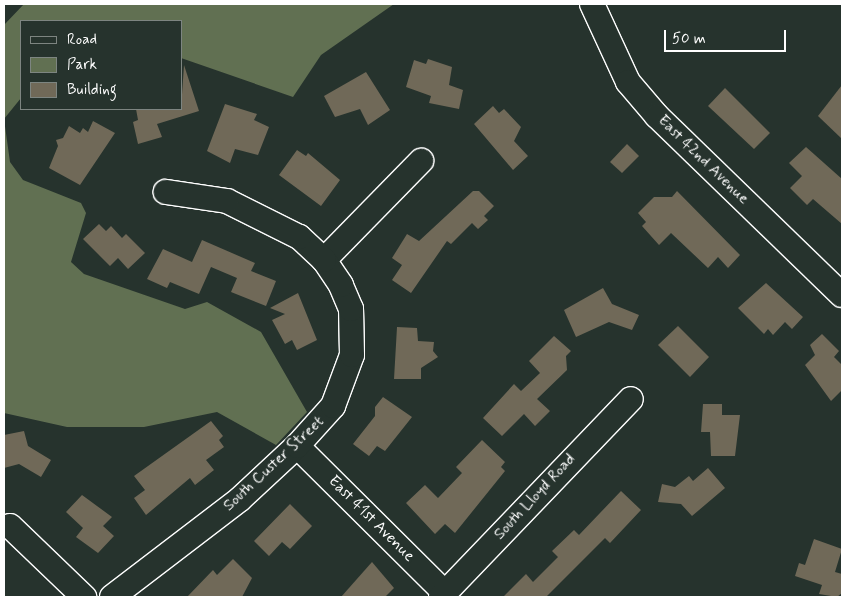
<!DOCTYPE html>
<html>
<head>
<meta charset="utf-8">
<style>
  body { margin:0 }
  #map { position:relative; width:846px; height:601px; overflow:hidden; background:#26332d; font-family:Mynerve,sans-serif }
  div>[style] { position:absolute }
  [style*='--x'] { left:calc(var(--x)*1px); top:calc(var(--y)*1px); width:calc(var(--w)*1px); rotate:calc(var(--a)*1deg) }
  .green>* { inset:0; background:#617052 }
  .building>* { inset:0; background:#706958 }
  .roads { filter:drop-shadow(1px 0 #fff) drop-shadow(-1px 0 #fff) drop-shadow(0 1px #fff) drop-shadow(0 -1px #fff) }
  .minor>* { height:24px; margin:-12px; padding:0 12px; transform-origin:12px; border-radius:12px; background:#26332d }
  span { translate:-50% -50%; white-space:nowrap; text-align:center; line-height:1.15; -webkit-text-stroke:4.5px #26332d; paint-order:stroke }
  .street-label { font-size:16px; color:#fff }
  .frame { position:absolute; inset:0; border:5px solid #fff; pointer-events:none }
  .legend { position:absolute; left:20px; top:20px; width:162px; height:90px; box-sizing:border-box; background:#26332d; border:1px solid #7d8581; margin:0; padding:6px 9px; list-style:none; font-size:15px; color:#fff }
  .legend li { display:flex; align-items:center; gap:10px; height:25px }
  .legend b { width:25px; border:1px solid #7d8581 }
  .scale { position:absolute; left:664px; top:30px; width:122px; height:22px; box-sizing:border-box; border:2px solid #fff; border-top:0; padding-left:6px; font-size:15px; line-height:18px; white-space:nowrap; color:#fff; -webkit-text-stroke:4px #26332d; paint-order:stroke }
</style>
</head>
<body>
<div id="map">
  <div class="green">
    <i style="clip-path:polygon(24px 4px,394px 4px,321px 55px,293px 97px,181px 58px,181px 21px,21px 21px,21px 98px,4px 119px,10px 162px,23px 180px,81px 203px,86px 213px,71px 262px,84px 274px,185px 309px,207px 302px,261px 332px,307px 412px,276px 445px,217px 412px,144px 427px,67px 427px,4px 413px,4px 25px)"></i>
  </div>
  <div class="building">
    <i style="clip-path:polygon(428px 59px,452px 67px,449px 85px,463px 90px,459px 109px,429px 103px,431px 96px,406px 87px,414px 60px,426px 64px)"></i>
    <i style="clip-path:polygon(184px 65px,199px 111px,157px 124px,162px 137px,138px 144px,133px 122px,138px 120px,136px 109px,181px 109px)"></i>
    <i style="clip-path:polygon(366px 72px,390px 110px,368px 125px,360px 109px,335px 117px,324px 96px)"></i>
    <i style="clip-path:polygon(842px 85px,842px 139px,818px 116px)"></i>
    <i style="clip-path:polygon(725px 88px,770px 133px,754px 149px,708px 106px)"></i>
    <i style="clip-path:polygon(225px 104px,257px 114px,254px 120px,269px 127px,258px 155px,235px 149px,230px 163px,207px 151px)"></i>
    <i style="clip-path:polygon(493px 106px,499px 113px,504px 109px,521px 127px,514px 141px,528px 156px,513px 170px,474px 124px)"></i>
    <i style="clip-path:polygon(93px 121px,115px 133px,80px 185px,49px 168px,58px 146px,56px 140px,63px 138px,69px 126px,80px 133px,83px 128px,88px 132px)"></i>
    <i style="clip-path:polygon(627px 144px,639px 156px,622px 173px,610px 162px)"></i>
    <i style="clip-path:polygon(806px 147px,842px 179px,842px 224px,813px 199px,807px 205px,790px 188px,802px 176px,789px 163px)"></i>
    <i style="clip-path:polygon(297px 150px,306px 156px,308px 153px,340px 180px,321px 206px,279px 175px)"></i>
    <i style="clip-path:polygon(473px 191px,479px 191px,494px 206px,484px 216px,488px 220px,478px 229px,472px 223px,451px 244px,447px 241px,411px 293px,392px 280px,402px 265px,392px 258px,407px 234px,419px 241px)"></i>
    <i style="clip-path:polygon(677px 191px,740px 255px,728px 268px,718px 257px,708px 268px,671px 233px,659px 245px,642px 226px,646px 222px,638px 213px,654px 197px,672px 197px)"></i>
    <i style="clip-path:polygon(99px 224px,106px 231px,111px 226px,122px 238px,126px 234px,145px 253px,128px 269px,118px 258px,110px 266px,83px 239px)"></i>
    <i style="clip-path:polygon(202px 240px,255px 263px,251px 271px,276px 281px,266px 306px,231px 292px,237px 278px,211px 267px,199px 294px,170px 282px,167px 288px,147px 279px,163px 249px,192px 262px)"></i>
    <i style="clip-path:polygon(766px 283px,803px 317px,792px 329px,785px 322px,773px 335px,768px 329px,764px 334px,738px 308px)"></i>
    <i style="clip-path:polygon(603px 288px,612px 304px,639px 315px,632px 330px,609px 322px,576px 337px,564px 310px)"></i>
    <i style="clip-path:polygon(298px 293px,317px 340px,297px 350px,292px 340px,285px 344px,272px 320px,285px 314px,270px 308px)"></i>
    <i style="clip-path:polygon(678px 326px,709px 357px,690px 377px,658px 345px)"></i>
    <i style="clip-path:polygon(397px 327px,417px 328px,418px 341px,434px 342px,433px 351px,438px 357px,421px 368px,421px 379px,394px 379px)"></i>
    <i style="clip-path:polygon(822px 334px,839px 351px,834px 357px,842px 365px,842px 390px,831px 401px,805px 365px,815px 355px,810px 345px)"></i>
    <i style="clip-path:polygon(554px 336px,571px 351px,566px 356px,567px 370px,537px 399px,550px 411px,535px 426px,524px 414px,502px 436px,483px 418px,514px 384px,521px 391px,540px 373px,529px 361px)"></i>
    <i style="clip-path:polygon(383px 397px,412px 417px,385px 451px,377px 446px,369px 456px,353px 444px,375px 416px,375px 407px)"></i>
    <i style="clip-path:polygon(703px 404px,722px 404px,722px 415px,740px 415px,735px 456px,711px 456px,710px 432px,701px 432px)"></i>
    <i style="clip-path:polygon(211px 421px,223px 436px,219px 440px,224px 447px,206px 460px,214px 470px,195px 485px,190px 478px,146px 515px,134px 498px,145px 490px,134px 476px)"></i>
    <i style="clip-path:polygon(24px 431px,28px 446px,51px 460px,41px 477px,19px 464px,4px 468px,4px 435px)"></i>
    <i style="clip-path:polygon(482px 440px,505px 462px,501px 467px,505px 471px,455px 533px,445px 524px,435px 534px,406px 503px,425px 485px,438px 498px,462px 473px,456px 467px)"></i>
    <i style="clip-path:polygon(708px 468px,725px 488px,692px 516px,681px 504px,658px 502px,662px 484px,675px 487px,689px 476px,693px 481px)"></i>
    <i style="clip-path:polygon(621px 491px,641px 510px,610px 543px,605px 538px,546px 597px,503px 597px,526px 574px,533px 582px,558px 557px,552px 551px,574px 530px,579px 535px)"></i>
    <i style="clip-path:polygon(82px 495px,112px 517px,103px 526px,114px 536px,98px 553px,76px 537px,83px 528px,66px 512px)"></i>
    <i style="clip-path:polygon(290px 504px,312px 526px,290px 549px,282px 542px,269px 556px,254px 541px)"></i>
    <i style="clip-path:polygon(814px 539px,842px 549px,835px 572px,842px 574px,842px 593px,837px 597px,819px 594px,822px 585px,795px 576px,799px 563px,805px 565px)"></i>
    <i style="clip-path:polygon(233px 559px,252px 578px,242px 597px,187px 597px,213px 570px,217px 575px)"></i>
    <i style="clip-path:polygon(372px 562px,394px 588px,385px 597px,341px 597px)"></i>
  </div>
  <div class="roads">
    <div class="minor">
      <i style="--x:592;--y:4;--w:86;--a:65.2"></i>
      <i style="--x:628;--y:82;--w:45;--a:49.5"></i>
      <i style="--x:657;--y:116;--w:257;--a:44.1"></i>
      <i style="--x:324;--y:260;--w:139;--a:-45.6"></i>
      <i style="--x:297;--y:446;--w:209;--a:44.8"></i>
      <i style="--x:10;--y:526;--w:103;--a:43.8"></i>
      <i style="--x:112;--y:597;--w:161;--a:-37.4"></i>
      <i style="--x:240;--y:499;--w:78;--a:-42.9"></i>
      <i style="--x:297;--y:446;--w:54;--a:-48"></i>
      <i style="--x:333;--y:406;--w:54;--a:-69.6"></i>
      <i style="--x:352;--y:355;--w:46;--a:-91.2"></i>
      <i style="--x:351;--y:309;--w:26;--a:-113"></i>
      <i style="--x:341;--y:285;--w:30;--a:-124"></i>
      <i style="--x:324;--y:260;--w:34;--a:-137"></i>
      <i style="--x:299;--y:237;--w:80;--a:-153.4"></i>
      <i style="--x:227;--y:201;--w:62;--a:-171.6"></i>
      <i style="--x:441;--y:597;--w:274;--a:-46.2"></i>
    </div>
  </div>
  <div class="street-label">
    <span style="left:703px;top:160px;rotate:44deg">East 42nd Avenue</span>
    <span style="left:274px;top:464px;rotate:-43deg">South Custer Street</span>
    <span style="left:535px;top:497px;rotate:-47deg">South Lloyd Road</span>
    <span style="left:371px;top:519px;rotate:45deg">East 41st Avenue</span>
  </div>
  <div class="frame"></div>
  <ul class="legend">
  <li><b style="height:6px;background:#26332d"></b>Road</li>
  <li><b style="height:14px;background:#617052"></b>Park</li>
  <li><b style="height:14px;background:#706958"></b>Building</li>
  </ul>
  <div class="scale">50 m</div>
</div>
</body>
</html>
